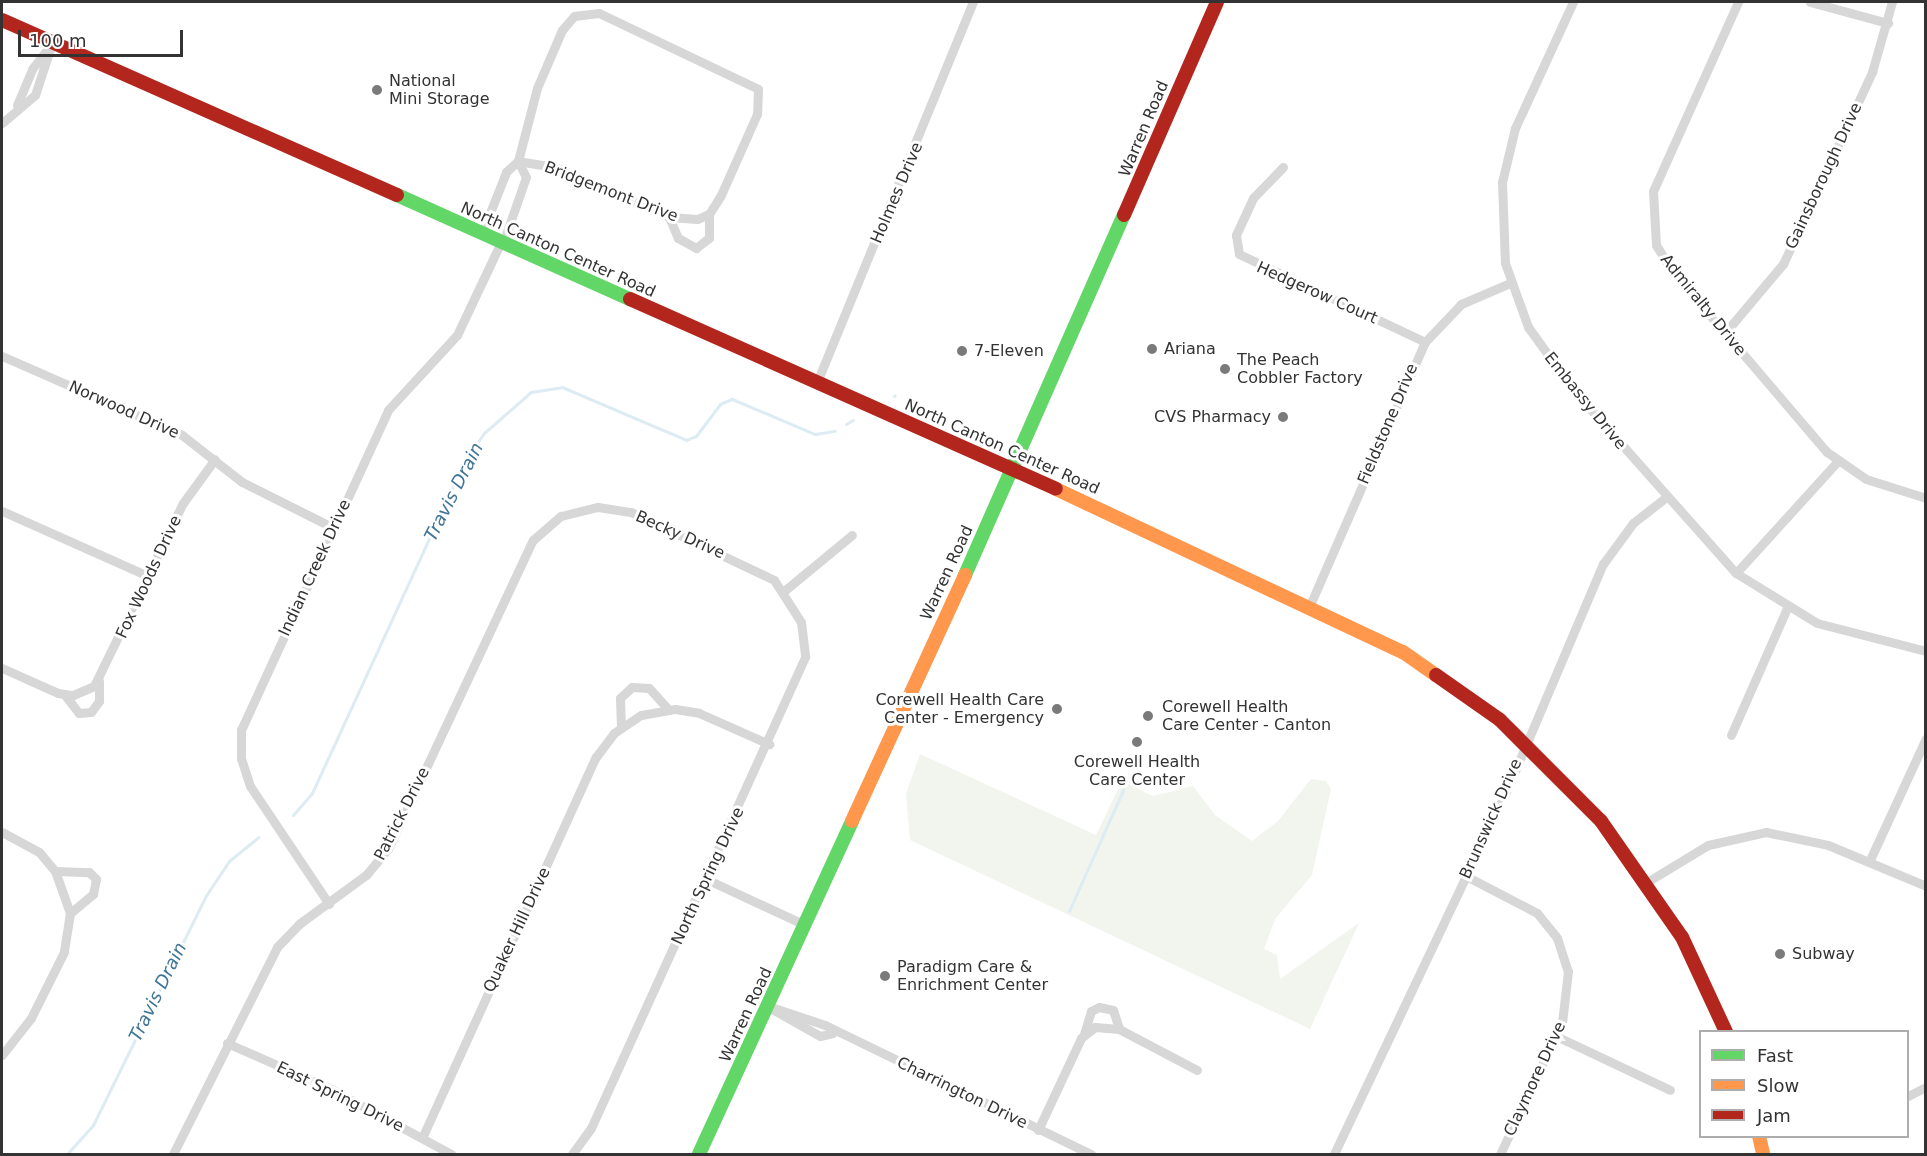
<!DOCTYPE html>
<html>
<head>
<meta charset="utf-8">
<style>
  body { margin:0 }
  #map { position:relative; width:1927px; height:1156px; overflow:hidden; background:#fff; font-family:"DejaVu Sans",sans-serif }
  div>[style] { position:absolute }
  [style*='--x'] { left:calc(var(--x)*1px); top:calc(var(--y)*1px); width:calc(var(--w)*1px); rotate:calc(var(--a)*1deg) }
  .green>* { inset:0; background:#f1f5ed }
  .stream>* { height:3px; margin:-1.5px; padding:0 1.5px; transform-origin:1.5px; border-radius:1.5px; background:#ddebf3 }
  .street>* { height:9px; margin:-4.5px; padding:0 4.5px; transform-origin:4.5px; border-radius:4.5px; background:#d7d7d7 }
  .fast>* { height:14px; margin:-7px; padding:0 7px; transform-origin:7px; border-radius:7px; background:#63d668 }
  .slow>* { height:14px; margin:-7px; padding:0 7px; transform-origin:7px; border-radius:7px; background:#ff974d }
  .jam>* { height:14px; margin:-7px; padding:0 7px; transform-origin:7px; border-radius:7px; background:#b3261e }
  .dots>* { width:16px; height:16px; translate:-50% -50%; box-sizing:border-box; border:3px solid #fff; border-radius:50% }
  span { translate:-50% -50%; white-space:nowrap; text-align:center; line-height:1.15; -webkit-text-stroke:6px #fff; paint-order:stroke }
  .poi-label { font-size:16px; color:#333 }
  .left { translate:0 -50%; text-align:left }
  .right { translate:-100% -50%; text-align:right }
  .street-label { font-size:16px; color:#333 }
  .water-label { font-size:18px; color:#3f7597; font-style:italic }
  .frame { position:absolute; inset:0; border:3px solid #333; pointer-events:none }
  .legend { position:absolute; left:1699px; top:1030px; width:210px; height:108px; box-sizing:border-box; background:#fff; border:2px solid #adadad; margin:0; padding:8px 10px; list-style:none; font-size:18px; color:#333 }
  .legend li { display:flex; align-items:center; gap:12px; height:30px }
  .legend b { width:30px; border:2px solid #adadad }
  .scale { position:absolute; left:18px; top:30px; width:165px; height:27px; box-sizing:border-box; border:3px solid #333; border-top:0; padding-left:8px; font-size:18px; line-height:21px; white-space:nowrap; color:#333; -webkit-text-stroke:4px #fff; paint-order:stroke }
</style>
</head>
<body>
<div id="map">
  <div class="green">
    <i style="clip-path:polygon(920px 754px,1096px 835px,1122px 781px,1153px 796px,1193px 786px,1215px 815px,1252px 841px,1278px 821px,1311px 779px,1326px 781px,1331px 789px,1312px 875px,1275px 919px,1264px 949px,1277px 955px,1280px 979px,1359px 923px,1310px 1029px,910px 840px,906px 794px)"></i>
  </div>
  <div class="stream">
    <i style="--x:894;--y:396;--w:1;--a:-45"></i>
    <i style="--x:846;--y:424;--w:8;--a:-30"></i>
    <i style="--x:293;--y:815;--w:29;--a:-49"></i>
    <i style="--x:312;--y:793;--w:366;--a:-65.3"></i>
    <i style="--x:465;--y:461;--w:34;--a:-56"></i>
    <i style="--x:484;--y:433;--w:62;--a:-41.1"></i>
    <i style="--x:531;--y:392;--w:31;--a:-9"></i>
    <i style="--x:562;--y:387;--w:135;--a:23.1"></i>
    <i style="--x:686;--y:440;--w:11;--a:-22"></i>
    <i style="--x:696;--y:436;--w:40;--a:-53"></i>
    <i style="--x:720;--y:404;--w:13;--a:-23"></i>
    <i style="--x:732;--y:399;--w:90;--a:22.9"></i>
    <i style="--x:815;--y:434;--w:20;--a:-9"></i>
    <i style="--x:1069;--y:911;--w:133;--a:-65.9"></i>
    <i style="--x:67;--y:1154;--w:39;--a:-48"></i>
    <i style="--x:93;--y:1125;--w:254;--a:-63.8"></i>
    <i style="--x:205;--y:897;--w:43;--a:-56.3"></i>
    <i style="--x:229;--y:861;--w:38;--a:-39"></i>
  </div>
  <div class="street">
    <i style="--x:1573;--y:2;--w:139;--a:114.7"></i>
    <i style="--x:1515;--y:128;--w:56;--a:103.5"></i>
    <i style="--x:1502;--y:182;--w:81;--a:87.9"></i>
    <i style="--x:1505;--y:263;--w:68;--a:70.2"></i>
    <i style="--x:1528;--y:327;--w:82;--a:54"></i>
    <i style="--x:1576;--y:393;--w:241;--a:48.4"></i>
    <i style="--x:1736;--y:573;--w:95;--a:31.7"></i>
    <i style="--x:1817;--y:623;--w:113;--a:14.4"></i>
    <i style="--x:1738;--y:2;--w:207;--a:114.2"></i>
    <i style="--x:1653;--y:191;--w:54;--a:86.8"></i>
    <i style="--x:1656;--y:245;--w:32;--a:58"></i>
    <i style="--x:1673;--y:272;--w:237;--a:49.5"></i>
    <i style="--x:1827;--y:452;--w:47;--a:34.7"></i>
    <i style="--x:1866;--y:479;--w:63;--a:17.6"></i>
    <i style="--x:1810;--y:2;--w:81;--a:15.1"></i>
    <i style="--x:17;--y:105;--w:39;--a:-67"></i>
    <i style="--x:32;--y:69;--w:31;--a:-52"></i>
    <i style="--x:2;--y:123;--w:43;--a:-40.3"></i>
    <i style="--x:35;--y:95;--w:55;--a:-71.9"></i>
    <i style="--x:1283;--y:167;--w:43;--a:134.1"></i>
    <i style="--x:1253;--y:198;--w:41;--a:114.7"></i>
    <i style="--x:1236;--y:235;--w:19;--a:81"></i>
    <i style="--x:1239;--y:254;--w:206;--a:25.3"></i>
    <i style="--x:669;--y:217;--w:23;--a:67"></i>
    <i style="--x:678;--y:238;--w:21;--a:29"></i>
    <i style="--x:696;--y:248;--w:16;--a:-38"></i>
    <i style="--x:709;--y:238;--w:24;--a:-90"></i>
    <i style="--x:482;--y:233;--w:66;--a:-68.5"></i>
    <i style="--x:506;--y:172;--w:16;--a:-43"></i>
    <i style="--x:518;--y:161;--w:75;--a:-75.4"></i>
    <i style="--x:537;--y:88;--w:63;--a:-66.7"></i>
    <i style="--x:562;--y:30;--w:18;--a:-49"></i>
    <i style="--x:574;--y:16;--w:25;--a:-7"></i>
    <i style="--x:599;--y:13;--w:176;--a:25.5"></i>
    <i style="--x:758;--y:89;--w:25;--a:92"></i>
    <i style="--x:757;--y:114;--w:89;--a:114"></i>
    <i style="--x:721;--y:195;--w:22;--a:122"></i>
    <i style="--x:709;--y:214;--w:13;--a:157"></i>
    <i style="--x:697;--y:219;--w:28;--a:-176"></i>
    <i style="--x:669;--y:217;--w:124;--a:-156.3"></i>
    <i style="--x:555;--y:167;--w:37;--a:-171"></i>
    <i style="--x:503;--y:243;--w:70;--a:-70.8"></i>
    <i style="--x:526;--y:177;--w:18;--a:-117"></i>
    <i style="--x:1724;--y:334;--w:92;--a:-49.9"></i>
    <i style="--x:1783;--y:264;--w:212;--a:-65.1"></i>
    <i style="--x:1872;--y:72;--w:73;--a:-74.1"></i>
    <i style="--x:2;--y:356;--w:197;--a:23.7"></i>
    <i style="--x:182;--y:435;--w:76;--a:38.1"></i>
    <i style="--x:242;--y:482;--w:103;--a:26.6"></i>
    <i style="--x:817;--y:382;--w:411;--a:-67.7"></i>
    <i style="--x:2;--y:511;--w:162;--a:24"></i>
    <i style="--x:1736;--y:573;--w:151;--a:-47.7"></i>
    <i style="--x:784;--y:591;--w:88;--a:-39.5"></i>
    <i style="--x:1310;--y:605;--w:287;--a:-66.4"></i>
    <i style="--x:1425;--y:342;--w:52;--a:-46.5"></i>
    <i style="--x:1461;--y:304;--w:53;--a:-23.2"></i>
    <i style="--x:2;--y:668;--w:61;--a:24.1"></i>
    <i style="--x:58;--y:693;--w:15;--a:8"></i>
    <i style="--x:73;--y:695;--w:23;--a:-23"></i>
    <i style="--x:94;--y:686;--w:203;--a:-64.1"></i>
    <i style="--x:183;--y:503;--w:54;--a:-54"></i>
    <i style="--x:64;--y:694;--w:24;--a:52"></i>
    <i style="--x:79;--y:713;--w:12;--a:-5"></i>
    <i style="--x:91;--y:712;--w:14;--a:-54"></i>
    <i style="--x:99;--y:701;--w:20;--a:-90"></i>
    <i style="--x:621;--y:728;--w:30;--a:-92"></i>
    <i style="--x:620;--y:698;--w:16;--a:-43"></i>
    <i style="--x:632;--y:687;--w:17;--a:3"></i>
    <i style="--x:649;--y:688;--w:28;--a:48"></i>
    <i style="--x:1731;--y:735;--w:139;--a:-66.2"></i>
    <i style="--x:2;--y:832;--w:42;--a:28.4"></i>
    <i style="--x:39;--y:852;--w:25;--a:50"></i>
    <i style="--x:55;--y:871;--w:45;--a:70.3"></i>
    <i style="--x:70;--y:913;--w:39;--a:99"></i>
    <i style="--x:64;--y:952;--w:74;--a:116.6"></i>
    <i style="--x:31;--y:1018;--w:47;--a:128.1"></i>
    <i style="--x:1869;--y:862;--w:136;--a:-65.3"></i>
    <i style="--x:55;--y:871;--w:34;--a:2"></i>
    <i style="--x:89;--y:872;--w:10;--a:45"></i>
    <i style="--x:96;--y:879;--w:15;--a:101"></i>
    <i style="--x:93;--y:894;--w:30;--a:140"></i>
    <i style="--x:1466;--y:876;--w:80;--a:27.5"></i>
    <i style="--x:1537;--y:913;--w:32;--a:51"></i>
    <i style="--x:1557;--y:938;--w:35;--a:72"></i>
    <i style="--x:1568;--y:971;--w:52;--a:96.6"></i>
    <i style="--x:1562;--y:1023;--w:145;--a:115.3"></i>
    <i style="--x:706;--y:879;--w:109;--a:24.9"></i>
    <i style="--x:1647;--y:882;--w:71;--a:-31.2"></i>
    <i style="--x:1708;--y:845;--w:59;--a:-12.6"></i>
    <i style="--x:1766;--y:832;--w:63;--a:11.8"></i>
    <i style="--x:1828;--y:845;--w:106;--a:22.7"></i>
    <i style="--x:329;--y:904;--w:142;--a:-123.8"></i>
    <i style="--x:250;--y:786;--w:28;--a:-108"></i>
    <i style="--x:241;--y:759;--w:29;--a:-90"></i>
    <i style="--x:241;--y:730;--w:352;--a:-65.3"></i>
    <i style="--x:388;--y:410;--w:102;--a:-47.4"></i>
    <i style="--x:457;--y:335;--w:103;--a:-64.7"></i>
    <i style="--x:768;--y:1006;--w:60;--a:18.4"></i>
    <i style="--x:825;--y:1025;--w:296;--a:25.9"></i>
    <i style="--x:772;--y:1009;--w:55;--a:29.4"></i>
    <i style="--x:820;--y:1036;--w:13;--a:-13"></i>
    <i style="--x:1084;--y:1034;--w:24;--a:-73"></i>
    <i style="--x:1091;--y:1011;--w:9;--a:-27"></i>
    <i style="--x:1099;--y:1007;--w:14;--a:12"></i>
    <i style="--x:1113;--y:1010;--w:20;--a:72"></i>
    <i style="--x:1556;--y:1036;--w:126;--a:25.3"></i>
    <i style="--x:227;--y:1043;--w:111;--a:23.8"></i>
    <i style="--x:329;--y:1088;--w:139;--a:28.4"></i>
    <i style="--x:1908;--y:1096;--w:20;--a:-27"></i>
    <i style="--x:1038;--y:1130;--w:102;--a:-64.9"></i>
    <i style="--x:1081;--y:1038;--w:18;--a:-38"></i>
    <i style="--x:1095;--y:1027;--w:24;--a:5"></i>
    <i style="--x:1119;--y:1029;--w:88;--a:27.7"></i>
    <i style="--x:422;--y:1138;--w:419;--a:-65.5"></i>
    <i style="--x:596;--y:757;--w:30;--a:-53"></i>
    <i style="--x:614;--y:733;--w:32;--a:-34"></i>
    <i style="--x:641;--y:715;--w:35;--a:-10"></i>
    <i style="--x:675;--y:709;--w:24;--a:9"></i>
    <i style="--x:699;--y:713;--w:77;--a:23.9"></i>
    <i style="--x:173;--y:1154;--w:232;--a:-63.3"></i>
    <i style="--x:277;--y:947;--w:32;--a:-46"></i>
    <i style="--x:299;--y:924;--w:83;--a:-36.2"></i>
    <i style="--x:366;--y:875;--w:34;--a:-50"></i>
    <i style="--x:388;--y:849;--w:341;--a:-64.9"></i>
    <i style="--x:533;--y:540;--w:37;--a:-41"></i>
    <i style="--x:561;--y:516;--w:38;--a:-14"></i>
    <i style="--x:598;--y:507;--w:33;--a:9"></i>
    <i style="--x:631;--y:512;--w:158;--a:25.4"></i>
    <i style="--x:774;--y:580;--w:50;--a:57.3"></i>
    <i style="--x:801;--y:622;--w:35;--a:83"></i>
    <i style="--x:805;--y:657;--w:517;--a:114.43"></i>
    <i style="--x:591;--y:1128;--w:32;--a:126"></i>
    <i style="--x:1334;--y:1154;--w:401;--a:-64.6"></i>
    <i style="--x:1506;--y:792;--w:248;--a:-67"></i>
    <i style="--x:1603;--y:564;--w:51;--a:-53.8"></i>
    <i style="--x:1633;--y:523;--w:41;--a:-38"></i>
  </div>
  <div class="fast">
    <i style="--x:397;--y:195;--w:255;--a:24.1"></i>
    <i style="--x:965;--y:575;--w:394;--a:-66.2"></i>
    <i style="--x:699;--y:1154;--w:366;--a:-65.3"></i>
  </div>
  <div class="slow">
    <i style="--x:1056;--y:489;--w:383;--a:25.2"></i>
    <i style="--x:1403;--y:652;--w:40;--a:34.9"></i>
    <i style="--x:852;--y:821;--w:271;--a:-65.3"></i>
    <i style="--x:1759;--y:1136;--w:18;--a:77"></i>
  </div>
  <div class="jam">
    <i style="--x:2;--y:20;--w:432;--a:23.9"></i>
    <i style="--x:1124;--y:215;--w:232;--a:-66.4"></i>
    <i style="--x:630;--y:299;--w:466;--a:24"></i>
    <i style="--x:1436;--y:675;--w:78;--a:35.1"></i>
    <i style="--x:1500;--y:720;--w:143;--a:45"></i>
    <i style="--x:1601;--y:821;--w:141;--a:55.1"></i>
    <i style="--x:1682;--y:937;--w:105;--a:65.1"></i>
  </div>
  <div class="dots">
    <i style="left:377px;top:90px;background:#7a7a7a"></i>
    <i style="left:1152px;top:349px;background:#7a7a7a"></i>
    <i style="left:962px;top:351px;background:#7a7a7a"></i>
    <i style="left:1225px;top:369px;background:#7a7a7a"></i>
    <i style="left:1283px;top:417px;background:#7a7a7a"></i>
    <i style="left:1057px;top:709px;background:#7a7a7a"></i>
    <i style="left:1148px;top:716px;background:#7a7a7a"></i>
    <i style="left:1137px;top:742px;background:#7a7a7a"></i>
    <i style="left:1780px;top:954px;background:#7a7a7a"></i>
    <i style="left:885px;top:976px;background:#7a7a7a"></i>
  </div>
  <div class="poi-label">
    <span class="left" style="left:389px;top:90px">National<br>Mini Storage</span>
    <span class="left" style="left:1164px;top:349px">Ariana</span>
    <span class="left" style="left:974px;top:351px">7-Eleven</span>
    <span class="left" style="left:1237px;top:369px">The Peach<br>Cobbler Factory</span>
    <span class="right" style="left:1271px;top:417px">CVS Pharmacy</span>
    <span class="right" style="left:1044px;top:709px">Corewell Health Care<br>Center - Emergency</span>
    <span class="left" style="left:1162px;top:716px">Corewell Health<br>Care Center - Canton</span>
    <span style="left:1137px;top:771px">Corewell Health<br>Care Center</span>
    <span class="left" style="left:1792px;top:954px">Subway</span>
    <span class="left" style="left:897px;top:976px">Paradigm Care &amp;<br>Enrichment Center</span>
  </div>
  <div class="street-label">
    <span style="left:1144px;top:129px;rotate:-67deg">Warren Road</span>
    <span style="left:1824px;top:176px;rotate:-65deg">Gainsborough Drive</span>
    <span style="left:611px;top:192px;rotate:21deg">Bridgemont Drive</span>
    <span style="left:897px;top:193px;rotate:-67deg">Holmes Drive</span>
    <span style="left:558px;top:250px;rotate:24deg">North Canton Center Road</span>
    <span style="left:1317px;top:293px;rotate:24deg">Hedgerow Court</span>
    <span style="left:1703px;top:305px;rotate:51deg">Admiralty Drive</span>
    <span style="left:1585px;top:401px;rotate:51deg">Embassy Drive</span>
    <span style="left:124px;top:410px;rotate:24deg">Norwood Drive</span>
    <span style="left:1388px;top:424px;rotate:-67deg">Fieldstone Drive</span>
    <span style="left:1002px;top:447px;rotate:24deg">North Canton Center Road</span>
    <span style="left:680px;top:535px;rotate:24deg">Becky Drive</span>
    <span style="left:315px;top:568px;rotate:-65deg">Indian Creek Drive</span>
    <span style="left:947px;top:573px;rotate:-65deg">Warren Road</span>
    <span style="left:149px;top:577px;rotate:-65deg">Fox Woods Drive</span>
    <span style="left:402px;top:814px;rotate:-63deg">Patrick Drive</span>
    <span style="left:1491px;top:819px;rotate:-66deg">Brunswick Drive</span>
    <span style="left:708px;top:876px;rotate:-65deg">North Spring Drive</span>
    <span style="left:517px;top:930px;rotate:-65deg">Quaker Hill Drive</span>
    <span style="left:746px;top:1015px;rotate:-65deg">Warren Road</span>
    <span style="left:1535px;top:1079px;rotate:-65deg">Claymore Drive</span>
    <span style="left:962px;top:1093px;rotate:26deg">Charrington Drive</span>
    <span style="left:340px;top:1097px;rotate:26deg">East Spring Drive</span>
  </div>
  <div class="water-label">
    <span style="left:454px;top:492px;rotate:-63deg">Travis Drain</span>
    <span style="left:158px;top:992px;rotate:-64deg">Travis Drain</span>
  </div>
  <div class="frame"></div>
  <ul class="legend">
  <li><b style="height:8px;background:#63d668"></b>Fast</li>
  <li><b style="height:8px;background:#ff974d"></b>Slow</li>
  <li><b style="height:8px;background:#b3261e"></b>Jam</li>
  </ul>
  <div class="scale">100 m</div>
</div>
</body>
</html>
